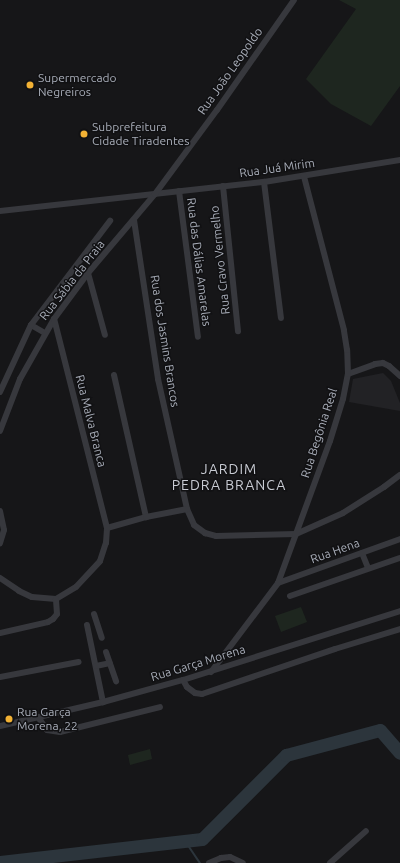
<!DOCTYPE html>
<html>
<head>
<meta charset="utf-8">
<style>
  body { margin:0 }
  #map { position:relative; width:400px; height:863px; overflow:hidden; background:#161618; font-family:Ubuntu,sans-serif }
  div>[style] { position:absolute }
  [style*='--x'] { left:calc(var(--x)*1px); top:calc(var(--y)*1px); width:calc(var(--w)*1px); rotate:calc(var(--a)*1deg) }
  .built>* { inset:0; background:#222225 }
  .green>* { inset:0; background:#1e261f }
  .stream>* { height:2px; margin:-1px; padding:0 1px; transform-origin:1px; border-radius:1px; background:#2c353c }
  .river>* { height:13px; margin:-6.5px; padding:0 6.5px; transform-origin:6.5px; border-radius:6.5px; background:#2c353c }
  .minor>* { height:6px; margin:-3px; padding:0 3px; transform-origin:3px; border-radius:3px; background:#37383d }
  .dots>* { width:11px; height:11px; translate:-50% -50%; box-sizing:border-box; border:2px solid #111113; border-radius:50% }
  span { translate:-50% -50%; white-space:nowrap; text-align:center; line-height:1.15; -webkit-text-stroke:3px #111113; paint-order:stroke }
  .street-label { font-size:12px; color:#a8adb8 }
  .poi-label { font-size:12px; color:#a8adb8 }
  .left { translate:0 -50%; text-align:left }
  .quarter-label { font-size:14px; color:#c9ccd4; letter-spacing:1px }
</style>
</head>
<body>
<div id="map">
  <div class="built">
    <i style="clip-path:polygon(383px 373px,391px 381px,400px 403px,400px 411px,349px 402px,353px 379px)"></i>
  </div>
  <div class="green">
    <i style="clip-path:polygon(339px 0,400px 0,400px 86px,371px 126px,331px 104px,306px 79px,356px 9px)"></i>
    <i style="clip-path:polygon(301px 607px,307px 622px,281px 632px,275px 616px)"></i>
    <i style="clip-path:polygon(150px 749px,152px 759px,130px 765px,128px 755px)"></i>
  </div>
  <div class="stream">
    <i style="--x:185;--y:841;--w:27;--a:56"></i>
  </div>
  <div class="river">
    <i style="--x:0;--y:862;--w:203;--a:-6.5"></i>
    <i style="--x:202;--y:839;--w:119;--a:-45"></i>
    <i style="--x:286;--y:755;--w:97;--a:-14.9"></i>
    <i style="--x:380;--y:730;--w:30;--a:49"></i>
  </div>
  <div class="minor">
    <i style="--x:264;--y:182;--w:137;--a:82.9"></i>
    <i style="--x:223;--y:186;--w:146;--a:84.1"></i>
    <i style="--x:179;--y:191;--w:147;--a:82.6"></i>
    <i style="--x:0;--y:211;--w:266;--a:-6.3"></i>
    <i style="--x:264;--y:182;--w:138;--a:-9.2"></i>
    <i style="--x:134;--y:220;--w:161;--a:81.4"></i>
    <i style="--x:158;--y:379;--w:133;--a:77.4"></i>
    <i style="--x:187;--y:509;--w:17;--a:66"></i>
    <i style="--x:194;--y:525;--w:14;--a:36"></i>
    <i style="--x:205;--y:533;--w:11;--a:15"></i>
    <i style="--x:216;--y:536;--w:80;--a:-1.4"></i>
    <i style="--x:296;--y:534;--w:51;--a:-24.1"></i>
    <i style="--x:343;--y:513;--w:49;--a:-32.4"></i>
    <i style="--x:384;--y:487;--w:20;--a:-37"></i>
    <i style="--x:88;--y:273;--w:64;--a:74.7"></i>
    <i style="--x:31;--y:325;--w:16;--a:30"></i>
    <i style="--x:348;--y:374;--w:29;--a:-20"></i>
    <i style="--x:375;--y:364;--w:8;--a:-7"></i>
    <i style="--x:383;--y:363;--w:7;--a:27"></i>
    <i style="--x:389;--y:366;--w:15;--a:42"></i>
    <i style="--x:114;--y:375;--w:146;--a:77.3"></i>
    <i style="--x:0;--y:392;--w:74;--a:-65.2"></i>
    <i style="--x:31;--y:325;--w:131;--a:-52.8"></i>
    <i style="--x:0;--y:431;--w:56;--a:-69"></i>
    <i style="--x:20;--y:379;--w:69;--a:-60.5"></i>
    <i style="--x:54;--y:319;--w:57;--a:-53.5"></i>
    <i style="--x:88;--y:273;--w:104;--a:-49.7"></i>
    <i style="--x:155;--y:194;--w:104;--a:-53.6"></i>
    <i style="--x:217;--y:110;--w:134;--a:-55"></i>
    <i style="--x:0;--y:511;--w:19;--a:78"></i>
    <i style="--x:4;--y:530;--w:14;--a:107"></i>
    <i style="--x:107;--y:528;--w:41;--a:-15.8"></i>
    <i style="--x:146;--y:517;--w:42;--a:-11"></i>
    <i style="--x:362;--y:553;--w:16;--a:68"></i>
    <i style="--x:0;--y:578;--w:23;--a:34"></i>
    <i style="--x:19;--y:591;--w:14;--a:25"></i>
    <i style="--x:32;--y:597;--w:24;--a:5"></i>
    <i style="--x:56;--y:599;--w:23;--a:-31"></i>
    <i style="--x:76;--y:587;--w:35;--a:-47"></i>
    <i style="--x:100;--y:561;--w:19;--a:-72"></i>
    <i style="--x:106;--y:543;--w:15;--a:-86"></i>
    <i style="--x:107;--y:528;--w:216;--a:-104.2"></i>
    <i style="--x:278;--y:583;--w:130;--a:-19.8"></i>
    <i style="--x:290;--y:596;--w:116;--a:-19.1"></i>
    <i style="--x:94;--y:614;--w:25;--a:72"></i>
    <i style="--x:87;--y:625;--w:79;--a:78.3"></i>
    <i style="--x:0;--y:633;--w:49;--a:-12.9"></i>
    <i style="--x:48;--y:622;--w:6;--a:-31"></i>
    <i style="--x:53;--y:619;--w:6;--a:-51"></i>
    <i style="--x:57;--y:614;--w:15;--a:-94"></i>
    <i style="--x:106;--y:652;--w:31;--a:71"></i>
    <i style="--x:96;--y:666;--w:14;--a:-12"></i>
    <i style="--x:211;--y:672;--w:111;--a:-53"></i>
    <i style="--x:278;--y:583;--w:151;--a:-69.9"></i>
    <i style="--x:330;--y:441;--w:44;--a:-72.8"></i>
    <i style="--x:343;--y:399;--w:25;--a:-79"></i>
    <i style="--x:348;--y:374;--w:24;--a:-92"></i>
    <i style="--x:347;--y:350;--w:20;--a:-99"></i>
    <i style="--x:344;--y:330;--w:159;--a:-104.6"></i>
    <i style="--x:0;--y:677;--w:80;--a:-10.8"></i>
    <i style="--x:183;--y:680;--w:8;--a:60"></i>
    <i style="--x:187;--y:687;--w:10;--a:37"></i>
    <i style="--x:195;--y:693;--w:7;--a:8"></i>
    <i style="--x:202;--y:694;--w:140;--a:-18.7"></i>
    <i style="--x:335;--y:649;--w:68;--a:-17.1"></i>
    <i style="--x:38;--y:717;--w:16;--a:55"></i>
    <i style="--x:47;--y:730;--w:13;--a:9"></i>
    <i style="--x:60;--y:732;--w:103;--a:-14"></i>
    <i style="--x:0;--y:726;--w:106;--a:-13.1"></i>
    <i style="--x:103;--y:702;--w:83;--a:-15.4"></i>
    <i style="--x:183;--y:680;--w:228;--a:-17.6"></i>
    <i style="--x:209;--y:863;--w:13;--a:-23"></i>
    <i style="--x:221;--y:858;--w:9;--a:-6"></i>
    <i style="--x:230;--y:857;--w:14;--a:25"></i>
    <i style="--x:330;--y:863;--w:48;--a:-41.6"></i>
  </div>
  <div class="dots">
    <i style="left:30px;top:85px;background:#f2b134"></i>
    <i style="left:84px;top:134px;background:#f2b134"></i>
    <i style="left:9px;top:719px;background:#f2b134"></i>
  </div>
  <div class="street-label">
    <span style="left:230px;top:71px;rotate:-55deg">Rua João Leopoldo</span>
    <span style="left:277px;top:168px;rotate:-8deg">Rua Juá Mirim</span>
    <span style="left:220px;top:260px;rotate:-96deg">Rua Cravo Vermelho</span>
    <span style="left:199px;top:262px;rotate:83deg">Rua das Dálias Amarelas</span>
    <span style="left:72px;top:280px;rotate:-52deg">Rua Sábia da Praia</span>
    <span style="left:165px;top:341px;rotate:81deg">Rua dos Jasmins Brancos</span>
    <span style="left:91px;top:421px;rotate:76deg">Rua Malva Branca</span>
    <span style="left:319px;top:433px;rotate:-72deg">Rua Begônia Real</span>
    <span style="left:335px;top:551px;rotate:-20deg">Rua Hena</span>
    <span style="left:198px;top:663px;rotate:-17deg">Rua Garça Morena</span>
  </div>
  <div class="poi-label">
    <span class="left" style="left:38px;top:85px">Supermercado<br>Negreiros</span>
    <span class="left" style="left:92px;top:134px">Subprefeitura<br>Cidade Tiradentes</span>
    <span class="left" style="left:17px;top:719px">Rua Garça<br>Morena, 22</span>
  </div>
  <div class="quarter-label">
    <span style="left:229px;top:477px">JARDIM<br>PEDRA BRANCA</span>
  </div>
</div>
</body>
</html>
